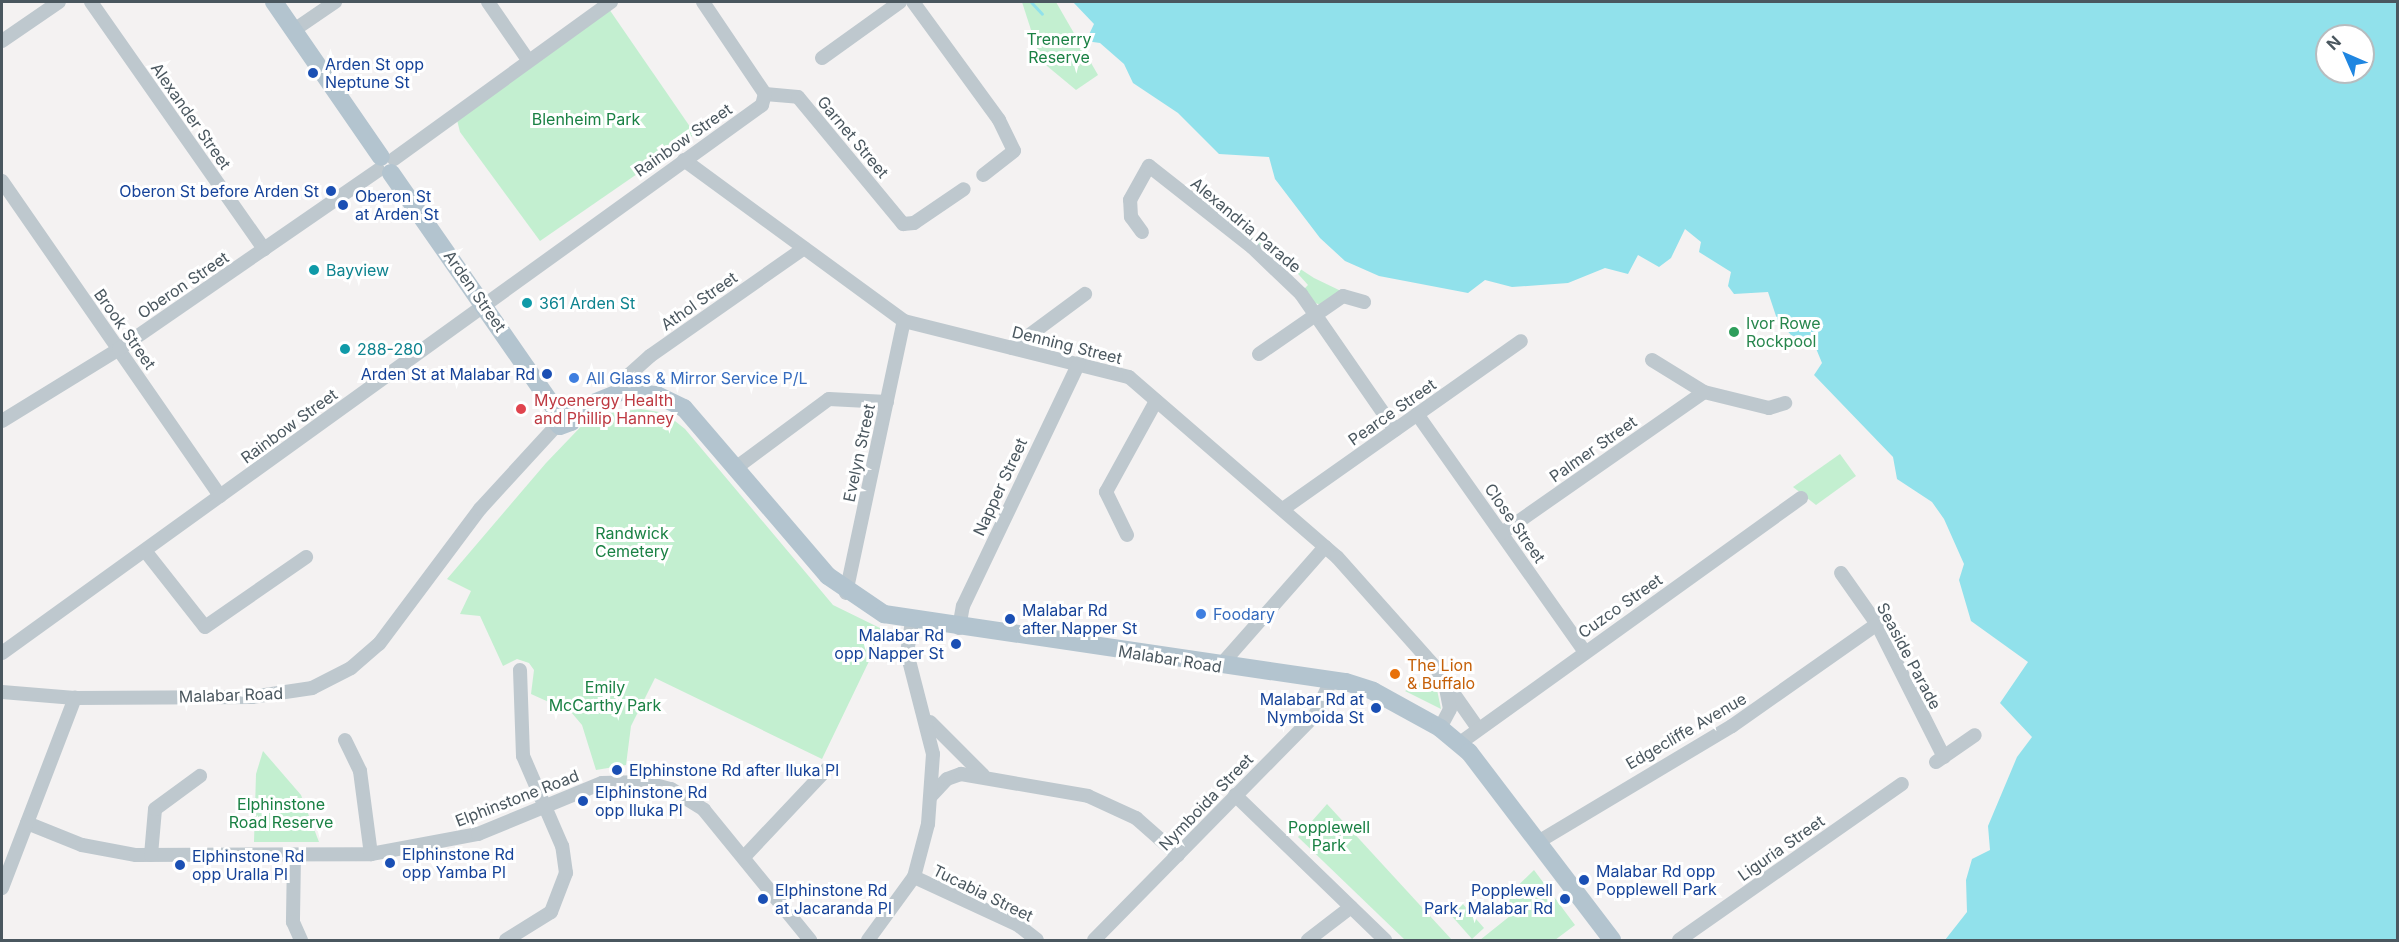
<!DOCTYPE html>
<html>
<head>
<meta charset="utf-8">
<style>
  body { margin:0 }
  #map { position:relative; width:2399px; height:942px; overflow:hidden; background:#f4f2f2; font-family:Inter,sans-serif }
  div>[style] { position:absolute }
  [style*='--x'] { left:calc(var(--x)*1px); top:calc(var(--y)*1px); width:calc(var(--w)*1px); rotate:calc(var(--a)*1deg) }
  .green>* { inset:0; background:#c3efd0 }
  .water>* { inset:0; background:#91e1eb }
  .stream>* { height:3px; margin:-1.5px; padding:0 1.5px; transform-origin:1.5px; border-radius:1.5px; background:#91e1eb }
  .minor>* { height:14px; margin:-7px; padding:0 7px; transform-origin:7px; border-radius:7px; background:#bec8ce }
  .major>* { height:18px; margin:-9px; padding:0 9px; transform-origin:9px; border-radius:9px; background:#b3c4cf }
  .dots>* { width:16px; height:16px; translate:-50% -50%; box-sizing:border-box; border:3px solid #fff; border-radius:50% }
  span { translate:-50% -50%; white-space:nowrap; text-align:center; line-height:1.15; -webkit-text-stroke:6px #fff; paint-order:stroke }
  .park-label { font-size:16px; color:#1a8144 }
  .transit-label { font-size:16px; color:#164399 }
  .left { translate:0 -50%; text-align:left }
  .right { translate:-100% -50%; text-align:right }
  .street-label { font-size:16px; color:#4a575f }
  .culture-label { font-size:16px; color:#0d838f }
  .leisure-label { font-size:16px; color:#27864d }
  .shop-label { font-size:16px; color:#366cbe }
  .health-label { font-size:16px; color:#be3a42 }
  .food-label { font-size:16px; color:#c56008 }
  .frame { position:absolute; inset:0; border:3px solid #4a575f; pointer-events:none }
  .north { position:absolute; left:2315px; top:24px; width:60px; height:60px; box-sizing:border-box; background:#fff; border:2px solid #b7bcbf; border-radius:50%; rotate:315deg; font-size:16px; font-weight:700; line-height:24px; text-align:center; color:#4a575f }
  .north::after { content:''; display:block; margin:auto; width:21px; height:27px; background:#1f86e1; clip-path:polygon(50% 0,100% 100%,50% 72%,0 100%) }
</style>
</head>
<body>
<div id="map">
  <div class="green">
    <i style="clip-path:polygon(1022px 2px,1056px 2px,1098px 75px,1076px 90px,1041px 61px)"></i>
    <i style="clip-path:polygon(609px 9px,695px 134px,540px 241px,460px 132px,457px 120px)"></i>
    <i style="clip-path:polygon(1250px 236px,1314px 278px,1341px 291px,1323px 305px,1314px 303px,1303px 290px,1308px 285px,1291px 266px,1280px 256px,1274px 261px)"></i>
    <i style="clip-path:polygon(641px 409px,665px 413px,685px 429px,833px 605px,884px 630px,822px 759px,655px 678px,631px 726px,626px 765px,596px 770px,582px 725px,571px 712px,531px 694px,534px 670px,529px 663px,517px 659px,503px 666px,480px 616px,460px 614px,471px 591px,447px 579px,546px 463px,592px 415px)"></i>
    <i style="clip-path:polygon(1840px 454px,1856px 476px,1816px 505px,1793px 487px)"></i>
    <i style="clip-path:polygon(1429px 678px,1436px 685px,1441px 709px,1405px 691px)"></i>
    <i style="clip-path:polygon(263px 751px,301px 795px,319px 842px,254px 842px,256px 774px)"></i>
    <i style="clip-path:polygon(1327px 804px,1452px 940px,1405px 940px,1298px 837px)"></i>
    <i style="clip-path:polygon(1534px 870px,1575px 925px,1555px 940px,1480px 940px,1510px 916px,1501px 902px)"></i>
    <i style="clip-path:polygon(1462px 903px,1484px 928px,1472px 939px,1450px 914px)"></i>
  </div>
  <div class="water">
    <i style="clip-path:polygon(evenodd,1073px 2px,2397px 2px,2397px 940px,1945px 940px,1967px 912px,1966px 880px,1972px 859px,1990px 850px,1988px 826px,2017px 757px,2032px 737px,2000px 703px,2028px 662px,1971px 621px,1959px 580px,1964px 564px,1944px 519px,1932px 502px,1897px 479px,1893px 457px,1814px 375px,1822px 363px,1815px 346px,1791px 335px,1777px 319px,1768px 292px,1734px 294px,1728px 286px,1731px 272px,1699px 252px,1701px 242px,1685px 229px,1671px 258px,1659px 267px,1638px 255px,1628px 274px,1605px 268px,1568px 283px,1512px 287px,1485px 280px,1468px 293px,1379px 276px,1345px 261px,1320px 238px,1275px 179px,1269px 157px,1219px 154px,1178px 113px,1133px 83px,1124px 64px,1100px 43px,1086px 41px,1094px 24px,1073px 2px,2327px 36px,2363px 36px,2363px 72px,2327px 72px,2327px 36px)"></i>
  </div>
  <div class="stream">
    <i style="--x:1031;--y:2;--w:16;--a:47"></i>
  </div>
  <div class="minor">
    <i style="--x:91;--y:2;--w:302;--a:55"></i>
    <i style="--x:488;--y:2;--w:70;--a:55.4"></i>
    <i style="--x:703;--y:2;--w:111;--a:56"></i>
    <i style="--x:913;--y:2;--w:146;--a:53.9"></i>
    <i style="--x:999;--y:120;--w:34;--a:64"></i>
    <i style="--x:1014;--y:151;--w:39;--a:142"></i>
    <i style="--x:294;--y:30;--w:50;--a:-34.3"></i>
    <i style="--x:2;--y:41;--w:69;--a:-34.4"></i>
    <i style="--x:822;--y:58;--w:96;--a:-35.7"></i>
    <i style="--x:765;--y:94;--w:33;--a:5"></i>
    <i style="--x:798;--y:97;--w:165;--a:50.4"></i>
    <i style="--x:903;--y:224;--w:11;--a:-5"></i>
    <i style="--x:914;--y:223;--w:60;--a:-34.2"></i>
    <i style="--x:394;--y:159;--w:268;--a:-35.9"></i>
    <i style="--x:684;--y:160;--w:273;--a:36.2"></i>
    <i style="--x:904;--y:321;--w:232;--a:14"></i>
    <i style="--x:1129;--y:377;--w:275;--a:40.9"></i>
    <i style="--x:1337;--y:557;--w:147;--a:48.3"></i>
    <i style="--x:1435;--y:667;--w:73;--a:55"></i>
    <i style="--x:2;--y:181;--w:383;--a:55.3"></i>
    <i style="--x:1142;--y:232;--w:19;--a:-126"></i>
    <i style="--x:1131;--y:217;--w:17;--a:-93"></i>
    <i style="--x:1130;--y:200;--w:39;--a:-61"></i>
    <i style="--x:1149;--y:166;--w:131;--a:38.2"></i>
    <i style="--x:1252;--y:247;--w:68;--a:43.8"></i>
    <i style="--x:1301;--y:294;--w:165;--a:55.3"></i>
    <i style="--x:1012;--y:348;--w:91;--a:-36.5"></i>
    <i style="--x:1259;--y:354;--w:102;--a:-34.6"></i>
    <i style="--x:1343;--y:296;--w:22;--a:16"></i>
    <i style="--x:1652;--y:360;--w:61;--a:31.6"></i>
    <i style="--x:1704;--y:392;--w:67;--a:13.8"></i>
    <i style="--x:1769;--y:408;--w:17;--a:-17"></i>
    <i style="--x:623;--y:391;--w:18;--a:-68"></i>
    <i style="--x:630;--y:374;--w:27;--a:-42"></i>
    <i style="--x:650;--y:356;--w:188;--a:-35"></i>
    <i style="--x:1417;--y:414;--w:291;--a:54.8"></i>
    <i style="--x:2;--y:421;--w:137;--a:-31.6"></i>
    <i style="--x:119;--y:349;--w:315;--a:-34.6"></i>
    <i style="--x:737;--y:467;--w:114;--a:-36.5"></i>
    <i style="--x:829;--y:399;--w:58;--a:3"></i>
    <i style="--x:1283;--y:509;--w:291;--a:-35.2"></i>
    <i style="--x:1502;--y:533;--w:246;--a:-34.9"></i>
    <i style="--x:1127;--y:535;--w:48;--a:-116"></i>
    <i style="--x:1106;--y:492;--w:104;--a:-61.2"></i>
    <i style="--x:146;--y:552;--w:95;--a:51.8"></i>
    <i style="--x:205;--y:627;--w:123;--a:-34.7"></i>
    <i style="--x:1841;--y:573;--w:62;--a:54.8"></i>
    <i style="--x:1877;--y:624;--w:149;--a:63.3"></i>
    <i style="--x:846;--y:593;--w:278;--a:-78"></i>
    <i style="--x:959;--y:628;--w:22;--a:-80"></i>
    <i style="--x:963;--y:606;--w:269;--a:-64.5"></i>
    <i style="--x:2;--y:653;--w:937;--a:-35.79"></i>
    <i style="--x:762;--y:105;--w:11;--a:-75"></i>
    <i style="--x:1220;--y:666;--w:159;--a:-48.6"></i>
    <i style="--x:2;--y:692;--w:73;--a:4.7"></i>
    <i style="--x:75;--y:698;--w:177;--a:-0.3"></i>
    <i style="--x:252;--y:697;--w:61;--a:-8.5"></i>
    <i style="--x:312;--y:688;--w:44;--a:-27.1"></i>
    <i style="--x:351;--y:668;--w:37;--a:-41"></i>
    <i style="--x:379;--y:644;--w:169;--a:-53.2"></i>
    <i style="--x:480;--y:509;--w:114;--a:-47.5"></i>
    <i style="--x:930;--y:722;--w:75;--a:45"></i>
    <i style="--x:1440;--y:728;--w:21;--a:-62"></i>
    <i style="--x:1450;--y:709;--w:21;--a:-101"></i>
    <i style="--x:345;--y:740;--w:34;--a:64"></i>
    <i style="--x:360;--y:771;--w:84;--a:82.5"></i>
    <i style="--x:1460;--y:743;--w:420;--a:-35.7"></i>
    <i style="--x:1936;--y:762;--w:47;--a:-34.7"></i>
    <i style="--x:1235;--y:795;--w:209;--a:44"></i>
    <i style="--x:931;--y:796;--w:23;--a:-47"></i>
    <i style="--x:947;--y:779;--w:15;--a:-20"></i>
    <i style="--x:961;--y:774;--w:129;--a:9.8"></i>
    <i style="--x:1088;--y:796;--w:53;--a:24.6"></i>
    <i style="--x:1136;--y:818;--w:56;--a:41.4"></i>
    <i style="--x:27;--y:823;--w:59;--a:21.8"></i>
    <i style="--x:82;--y:845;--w:55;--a:10.5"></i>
    <i style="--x:136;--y:855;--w:235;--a:-0.2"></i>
    <i style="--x:371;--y:854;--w:109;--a:-10.6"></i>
    <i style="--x:478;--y:834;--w:134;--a:-22.4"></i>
    <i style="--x:602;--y:783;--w:42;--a:-1.4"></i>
    <i style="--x:644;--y:782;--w:28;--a:15"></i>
    <i style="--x:671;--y:789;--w:39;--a:32"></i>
    <i style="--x:704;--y:810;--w:168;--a:50.8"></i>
    <i style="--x:1538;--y:842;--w:226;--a:-30.9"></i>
    <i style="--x:1732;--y:726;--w:177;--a:-35.1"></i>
    <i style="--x:151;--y:855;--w:46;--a:-85"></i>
    <i style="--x:155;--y:809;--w:56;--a:-36.3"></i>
    <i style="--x:294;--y:855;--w:67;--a:90.9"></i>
    <i style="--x:293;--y:922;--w:20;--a:66"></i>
    <i style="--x:744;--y:857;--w:121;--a:-46.7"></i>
    <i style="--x:914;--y:877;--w:115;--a:24.8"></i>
    <i style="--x:1018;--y:925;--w:24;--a:38"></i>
    <i style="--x:2;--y:888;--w:204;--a:-69"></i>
    <i style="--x:506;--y:940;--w:53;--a:-31.9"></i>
    <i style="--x:551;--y:912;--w:42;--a:-69"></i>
    <i style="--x:566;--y:873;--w:27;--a:-98"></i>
    <i style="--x:562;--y:846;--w:98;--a:-113.4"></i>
    <i style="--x:523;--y:756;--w:86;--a:-92"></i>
    <i style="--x:868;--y:940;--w:78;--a:-53.9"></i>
    <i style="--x:914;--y:877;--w:55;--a:-75.2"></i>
    <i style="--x:928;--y:824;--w:70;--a:-85.9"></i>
    <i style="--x:933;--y:754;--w:104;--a:-104.4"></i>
    <i style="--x:907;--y:653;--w:31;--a:-81"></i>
    <i style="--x:1094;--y:940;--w:315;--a:-45.5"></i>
    <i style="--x:1315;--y:715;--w:38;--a:-65"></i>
    <i style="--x:1308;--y:940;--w:54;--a:-37.5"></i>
    <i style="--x:1679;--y:940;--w:272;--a:-35"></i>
  </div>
  <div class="major">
    <i style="--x:274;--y:2;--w:188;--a:55.4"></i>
    <i style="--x:391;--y:173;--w:289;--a:55.2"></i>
    <i style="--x:556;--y:410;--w:10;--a:101"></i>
    <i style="--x:554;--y:420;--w:8;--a:45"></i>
    <i style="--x:560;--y:426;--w:12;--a:-20"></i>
    <i style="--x:571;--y:422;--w:10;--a:-90"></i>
    <i style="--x:571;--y:412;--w:56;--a:-22"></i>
    <i style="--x:623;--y:391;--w:34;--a:7"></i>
    <i style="--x:657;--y:395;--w:30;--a:26"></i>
    <i style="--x:684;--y:408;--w:221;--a:49.4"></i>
    <i style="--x:828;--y:576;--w:68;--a:34.2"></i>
    <i style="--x:884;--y:614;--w:467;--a:8.4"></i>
    <i style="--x:1346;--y:682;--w:28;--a:18"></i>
    <i style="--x:1373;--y:691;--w:77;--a:28.9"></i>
    <i style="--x:1440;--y:728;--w:38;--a:40"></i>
    <i style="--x:1469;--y:752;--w:236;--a:52.7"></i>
  </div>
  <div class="dots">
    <i style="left:313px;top:73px;background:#1a4fb4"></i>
    <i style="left:331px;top:191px;background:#1a4fb4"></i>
    <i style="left:343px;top:205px;background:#1a4fb4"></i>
    <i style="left:314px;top:270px;background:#0f9aa8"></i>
    <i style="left:527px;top:303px;background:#0f9aa8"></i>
    <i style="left:1734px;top:332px;background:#2e9e5b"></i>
    <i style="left:345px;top:349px;background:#0f9aa8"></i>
    <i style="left:547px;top:374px;background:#1a4fb4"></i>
    <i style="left:574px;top:378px;background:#3f7fe0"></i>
    <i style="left:521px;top:409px;background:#e0444e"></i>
    <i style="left:1201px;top:614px;background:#3f7fe0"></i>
    <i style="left:1010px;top:619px;background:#1a4fb4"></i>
    <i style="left:956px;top:644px;background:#1a4fb4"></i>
    <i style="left:1395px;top:674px;background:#e8710a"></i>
    <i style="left:1376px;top:708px;background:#1a4fb4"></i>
    <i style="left:617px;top:770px;background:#1a4fb4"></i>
    <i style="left:583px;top:801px;background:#1a4fb4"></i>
    <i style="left:390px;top:863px;background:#1a4fb4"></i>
    <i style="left:180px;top:865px;background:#1a4fb4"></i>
    <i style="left:1584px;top:880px;background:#1a4fb4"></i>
    <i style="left:763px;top:899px;background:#1a4fb4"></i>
    <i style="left:1565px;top:899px;background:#1a4fb4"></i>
  </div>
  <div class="park-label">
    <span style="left:1059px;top:48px">Trenerry<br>Reserve</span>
    <span style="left:586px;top:119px">Blenheim Park</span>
    <span style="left:632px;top:542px">Randwick<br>Cemetery</span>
    <span style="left:605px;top:696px">Emily<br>McCarthy Park</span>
    <span style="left:281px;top:813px">Elphinstone<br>Road Reserve</span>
    <span style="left:1329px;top:836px">Popplewell<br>Park</span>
  </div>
  <div class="transit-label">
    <span class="left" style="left:325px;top:73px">Arden St opp<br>Neptune St</span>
    <span class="right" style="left:319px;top:191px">Oberon St before Arden St</span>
    <span class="left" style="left:355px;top:205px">Oberon St<br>at Arden St</span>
    <span class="right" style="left:535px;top:374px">Arden St at Malabar Rd</span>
    <span class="left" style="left:1022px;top:619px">Malabar Rd<br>after Napper St</span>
    <span class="right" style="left:944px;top:644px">Malabar Rd<br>opp Napper St</span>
    <span class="right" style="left:1364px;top:708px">Malabar Rd at<br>Nymboida St</span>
    <span class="left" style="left:629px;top:770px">Elphinstone Rd after Iluka Pl</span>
    <span class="left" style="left:595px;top:801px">Elphinstone Rd<br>opp Iluka Pl</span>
    <span class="left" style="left:402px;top:863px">Elphinstone Rd<br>opp Yamba Pl</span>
    <span class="left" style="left:192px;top:865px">Elphinstone Rd<br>opp Uralla Pl</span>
    <span class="left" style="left:1596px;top:880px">Malabar Rd opp<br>Popplewell Park</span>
    <span class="left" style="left:775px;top:899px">Elphinstone Rd<br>at Jacaranda Pl</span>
    <span class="right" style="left:1553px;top:899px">Popplewell<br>Park, Malabar Rd</span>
  </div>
  <div class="street-label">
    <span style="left:191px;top:116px;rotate:55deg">Alexander Street</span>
    <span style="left:853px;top:137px;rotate:50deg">Garnet Street</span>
    <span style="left:683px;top:140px;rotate:-35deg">Rainbow Street</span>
    <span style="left:1246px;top:225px;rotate:40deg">Alexandria Parade</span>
    <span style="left:183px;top:285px;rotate:-34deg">Oberon Street</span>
    <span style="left:475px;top:291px;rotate:55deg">Arden Street</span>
    <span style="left:699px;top:301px;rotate:-35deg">Athol Street</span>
    <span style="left:125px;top:329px;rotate:55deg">Brook Street</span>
    <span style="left:1067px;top:345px;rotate:14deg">Denning Street</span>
    <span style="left:1392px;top:412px;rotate:-35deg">Pearce Street</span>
    <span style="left:289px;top:426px;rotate:-36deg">Rainbow Street</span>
    <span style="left:1593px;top:449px;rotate:-35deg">Palmer Street</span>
    <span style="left:859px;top:453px;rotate:-78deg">Evelyn Street</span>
    <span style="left:1000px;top:487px;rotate:-65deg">Napper Street</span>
    <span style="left:1515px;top:523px;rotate:55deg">Close Street</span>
    <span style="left:1620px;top:606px;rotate:-35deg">Cuzco Street</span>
    <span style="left:1909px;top:656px;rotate:62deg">Seaside Parade</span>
    <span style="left:1170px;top:659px;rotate:9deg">Malabar Road</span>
    <span style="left:231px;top:695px;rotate:-2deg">Malabar Road</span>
    <span style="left:1686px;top:731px;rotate:-30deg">Edgecliffe Avenue</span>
    <span style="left:517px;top:798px;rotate:-21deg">Elphinstone Road</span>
    <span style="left:1206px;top:802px;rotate:-46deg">Nymboida Street</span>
    <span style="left:1781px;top:848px;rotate:-35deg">Liguria Street</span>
    <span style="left:983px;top:893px;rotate:26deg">Tucabia Street</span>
  </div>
  <div class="culture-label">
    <span class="left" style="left:326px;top:270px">Bayview</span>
    <span class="left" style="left:539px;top:303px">361 Arden St</span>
    <span class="left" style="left:357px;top:349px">288-280</span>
  </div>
  <div class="leisure-label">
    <span class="left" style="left:1746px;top:332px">Ivor Rowe<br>Rockpool</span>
  </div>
  <div class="shop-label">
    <span class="left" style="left:586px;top:378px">All Glass &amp; Mirror Service P/L</span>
    <span class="left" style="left:1213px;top:614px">Foodary</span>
  </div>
  <div class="health-label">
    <span class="left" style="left:534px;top:409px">Myoenergy Health<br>and Phillip Hanney</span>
  </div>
  <div class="food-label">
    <span class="left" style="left:1407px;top:674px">The Lion<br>&amp; Buffalo</span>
  </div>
  <div class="frame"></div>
  <div class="north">N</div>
</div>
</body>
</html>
